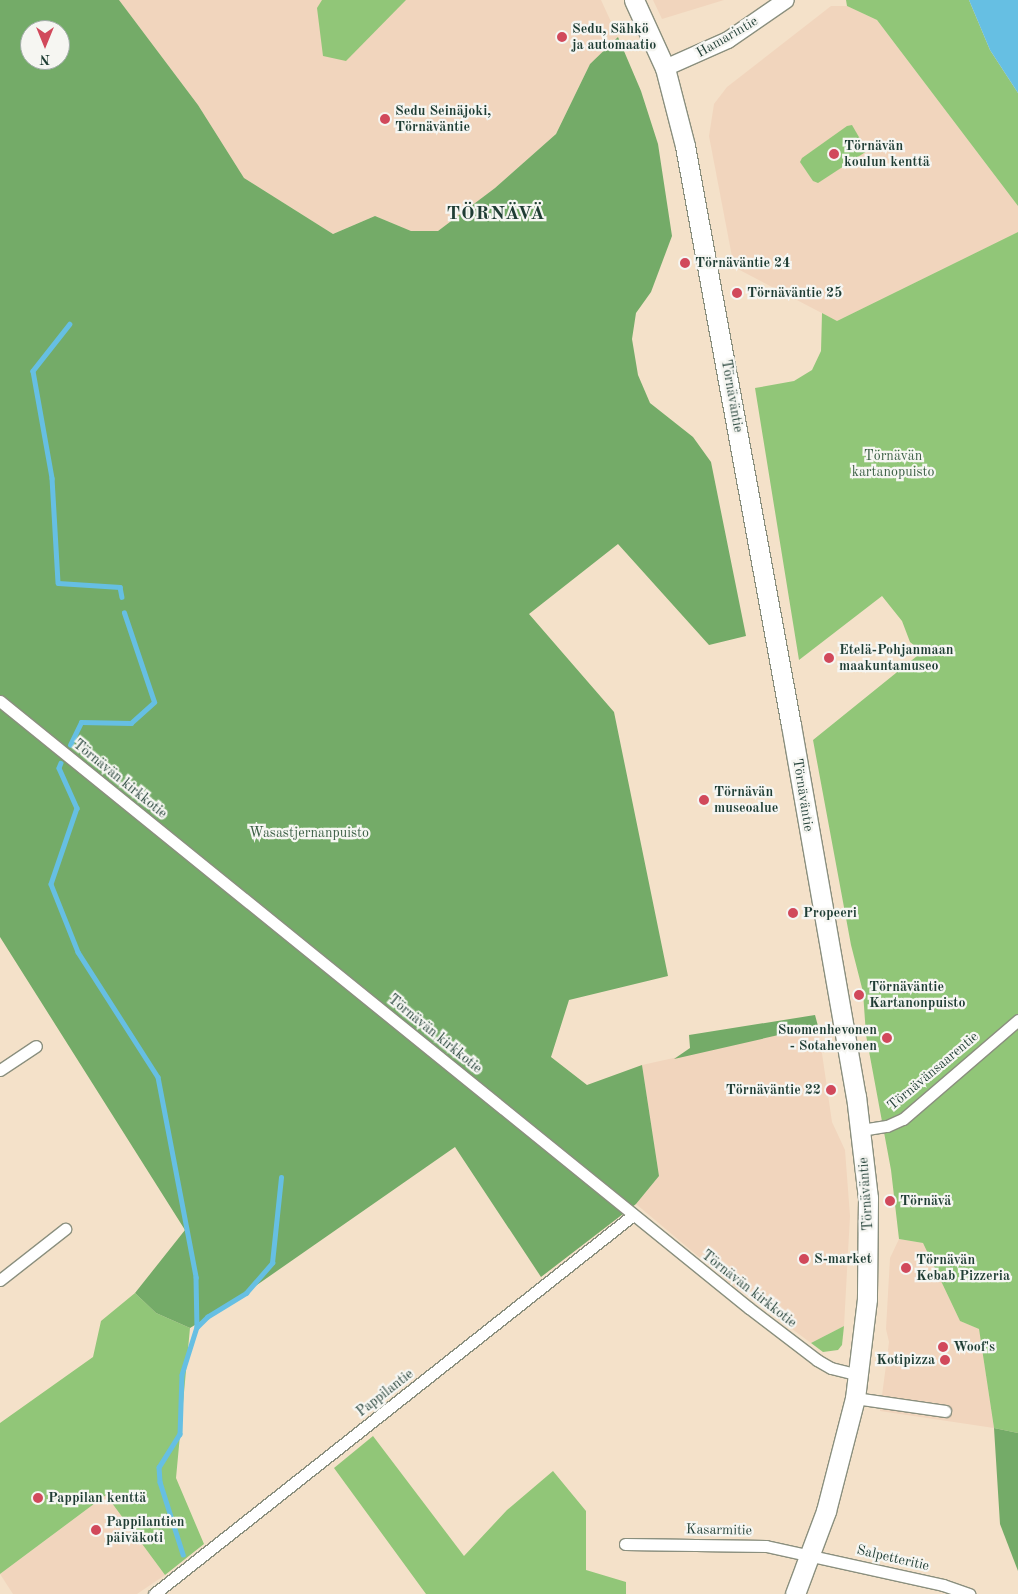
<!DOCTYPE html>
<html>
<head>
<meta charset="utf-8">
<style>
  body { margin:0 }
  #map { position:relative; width:1018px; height:1594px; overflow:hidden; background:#f4e1c9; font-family:"Old Standard TT",serif }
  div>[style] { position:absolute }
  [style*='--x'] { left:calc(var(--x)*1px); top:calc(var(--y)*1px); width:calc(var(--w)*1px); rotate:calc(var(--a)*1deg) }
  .built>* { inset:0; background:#f1d5bd }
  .green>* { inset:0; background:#91c678 }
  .forest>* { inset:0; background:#74ab68 }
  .water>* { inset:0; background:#66bfe3 }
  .stream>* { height:4.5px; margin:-2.25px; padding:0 2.25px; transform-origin:2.25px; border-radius:2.25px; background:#66bfe3 }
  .roads { filter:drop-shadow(1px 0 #8a8f7e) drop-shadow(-1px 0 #8a8f7e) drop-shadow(0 1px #8a8f7e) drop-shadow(0 -1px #8a8f7e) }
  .minor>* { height:11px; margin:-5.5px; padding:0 5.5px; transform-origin:5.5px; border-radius:5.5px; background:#fff }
  .secondary>* { height:16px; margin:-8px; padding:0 8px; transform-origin:8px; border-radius:8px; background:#fff }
  .primary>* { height:19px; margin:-9.5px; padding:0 9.5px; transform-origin:9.5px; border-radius:9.5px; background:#fff }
  .dots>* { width:14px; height:14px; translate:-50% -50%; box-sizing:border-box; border:2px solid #f6f6f2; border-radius:50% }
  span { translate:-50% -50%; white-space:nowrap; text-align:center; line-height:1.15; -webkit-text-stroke:4.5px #f6f6f2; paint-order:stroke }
  .poi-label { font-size:14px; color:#1f3d34; font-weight:700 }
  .left { translate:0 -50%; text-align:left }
  .right { translate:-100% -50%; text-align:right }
  .street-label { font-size:14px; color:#1f3d34 }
  .park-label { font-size:14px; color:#3c5f45 }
  .district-label { font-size:19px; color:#1f3d34; font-weight:700; letter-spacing:1px }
  .north { position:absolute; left:20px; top:20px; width:50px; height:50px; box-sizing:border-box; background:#f6f6f2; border:1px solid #a0aca6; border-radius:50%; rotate:180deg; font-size:14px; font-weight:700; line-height:20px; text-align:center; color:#1f3d34 }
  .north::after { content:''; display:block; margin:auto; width:18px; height:22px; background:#d1495b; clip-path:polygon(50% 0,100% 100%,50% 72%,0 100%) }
</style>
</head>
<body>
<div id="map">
  <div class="built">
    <i style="clip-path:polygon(119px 0,601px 0,618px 37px,590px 64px,556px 134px,495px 188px,438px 231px,411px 231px,375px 216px,333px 234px,244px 178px,198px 105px)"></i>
    <i style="clip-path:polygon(653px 0,724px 0,662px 19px)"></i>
    <i style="clip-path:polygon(831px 6px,847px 6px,877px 20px,1018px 206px,1018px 232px,837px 321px,734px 267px,709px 136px,714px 104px,727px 87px)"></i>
    <i style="clip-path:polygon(818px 1026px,832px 1122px,845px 1150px,850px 1216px,844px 1326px,811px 1343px,730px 1283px,636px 1204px,659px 1176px,642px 1065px)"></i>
    <i style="clip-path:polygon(899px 1239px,923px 1243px,960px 1321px,979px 1329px,994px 1428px,880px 1411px,889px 1342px,886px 1329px,890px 1258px)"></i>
    <i style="clip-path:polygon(106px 1495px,165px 1575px,137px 1594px,13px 1594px,0 1574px)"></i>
  </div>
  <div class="green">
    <i style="clip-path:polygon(322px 0,406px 0,346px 61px,323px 56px,317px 8px)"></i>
    <i style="clip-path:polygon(846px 0,969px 0,990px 50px,1018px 93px,1018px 206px,877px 20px,847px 6px)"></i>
    <i style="clip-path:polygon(852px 125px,867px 151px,818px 183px,813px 181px,800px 162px,802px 158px,847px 126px)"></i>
    <i style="clip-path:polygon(1018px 232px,1018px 1433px,994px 1428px,979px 1329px,960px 1321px,923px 1243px,899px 1239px,891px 1170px,866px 1035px,863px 992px,851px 945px,813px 740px,922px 652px,910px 642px,902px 621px,882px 596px,799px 660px,755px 388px,794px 381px,812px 370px,821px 351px,822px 313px,837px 321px)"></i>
    <i style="clip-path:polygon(135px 1293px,156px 1313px,190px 1328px,176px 1478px,204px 1544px,165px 1575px,106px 1495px,0 1574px,0 1423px,93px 1357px,101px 1321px)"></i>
    <i style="clip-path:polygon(844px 1326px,842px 1345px,838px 1350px,823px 1352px,811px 1343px)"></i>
    <i style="clip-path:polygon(373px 1436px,464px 1556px,507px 1510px,553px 1471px,586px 1511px,586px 1570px,626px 1582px,626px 1594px,426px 1594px,334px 1468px)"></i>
  </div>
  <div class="forest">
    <i style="clip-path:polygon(evenodd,0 0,119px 0,198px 105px,244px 178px,333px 234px,375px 216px,411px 231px,438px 231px,495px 188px,556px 134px,590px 64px,618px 37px,641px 91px,658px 144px,672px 236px,651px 292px,636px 313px,632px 339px,638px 375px,650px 403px,693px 437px,711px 462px,746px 636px,709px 645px,618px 544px,529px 614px,614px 712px,668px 976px,569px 1000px,551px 1057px,587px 1085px,642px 1065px,659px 1176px,636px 1204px,541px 1277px,455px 1147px,231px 1303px,190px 1328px,156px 1313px,135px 1293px,185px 1230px,0 937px,0 0,30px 30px,60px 30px,60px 60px,30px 60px,30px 30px)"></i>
    <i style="clip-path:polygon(815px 1015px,818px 1026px,674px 1059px,690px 1048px,689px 1035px)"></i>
    <i style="clip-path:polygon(994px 1428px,1018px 1433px,1018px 1571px,1000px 1524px)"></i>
  </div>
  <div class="water">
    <i style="clip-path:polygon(969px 0,1018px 0,1018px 93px,990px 50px)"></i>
  </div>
  <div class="stream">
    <i style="--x:70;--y:324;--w:60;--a:128.2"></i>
    <i style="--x:33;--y:371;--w:109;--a:79.9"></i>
    <i style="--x:52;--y:478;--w:105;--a:86.7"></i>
    <i style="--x:58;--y:583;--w:62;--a:3.7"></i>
    <i style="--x:120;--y:587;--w:10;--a:79"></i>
    <i style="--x:70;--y:745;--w:25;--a:-64"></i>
    <i style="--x:81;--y:722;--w:50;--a:1.1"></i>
    <i style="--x:131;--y:723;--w:31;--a:-42"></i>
    <i style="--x:154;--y:702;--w:94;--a:-108.6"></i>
    <i style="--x:61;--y:763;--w:5;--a:112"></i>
    <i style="--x:59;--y:768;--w:44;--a:65.8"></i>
    <i style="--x:77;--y:808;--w:80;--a:108.9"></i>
    <i style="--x:51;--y:884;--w:73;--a:68.3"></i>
    <i style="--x:78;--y:952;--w:148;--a:57.4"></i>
    <i style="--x:158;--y:1077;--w:204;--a:79.2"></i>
    <i style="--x:196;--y:1277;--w:50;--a:88.9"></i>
    <i style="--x:197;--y:1327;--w:50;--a:107.4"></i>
    <i style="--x:182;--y:1375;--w:59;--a:91.9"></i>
    <i style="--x:180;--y:1434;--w:39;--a:122"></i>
    <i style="--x:159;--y:1467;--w:15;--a:86"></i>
    <i style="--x:160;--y:1482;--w:76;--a:72.3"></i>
    <i style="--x:197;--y:1327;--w:14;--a:-45"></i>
    <i style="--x:207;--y:1317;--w:46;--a:-31.6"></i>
    <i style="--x:246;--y:1293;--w:40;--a:-49"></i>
    <i style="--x:272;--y:1263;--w:86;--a:-84"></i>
  </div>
  <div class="roads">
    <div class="minor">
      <i style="--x:0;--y:701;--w:964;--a:39.02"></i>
      <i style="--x:749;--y:1308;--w:86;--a:37.4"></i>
      <i style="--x:817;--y:1360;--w:16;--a:30"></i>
      <i style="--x:831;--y:1368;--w:29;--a:14"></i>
      <i style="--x:0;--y:1070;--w:43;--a:-33.7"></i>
      <i style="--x:861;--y:1130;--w:26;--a:-9"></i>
      <i style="--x:887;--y:1126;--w:17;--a:-24"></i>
      <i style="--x:903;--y:1119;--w:152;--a:-40.7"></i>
      <i style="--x:0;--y:1280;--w:83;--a:-38.1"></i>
      <i style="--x:855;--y:1398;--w:91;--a:8.2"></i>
      <i style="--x:625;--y:1544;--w:141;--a:0.8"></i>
      <i style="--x:766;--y:1546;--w:181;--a:12.4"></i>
      <i style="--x:943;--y:1585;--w:28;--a:19"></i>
      <i style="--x:154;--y:1594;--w:611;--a:-38.35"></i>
    </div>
    <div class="secondary">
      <i style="--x:665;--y:68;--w:69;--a:-24"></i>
      <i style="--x:728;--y:40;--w:70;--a:-34.6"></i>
    </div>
    <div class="primary">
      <i style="--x:634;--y:0;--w:75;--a:65.5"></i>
      <i style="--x:665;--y:68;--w:81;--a:75.6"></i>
      <i style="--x:685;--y:146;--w:589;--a:79.63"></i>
      <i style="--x:791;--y:725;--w:377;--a:80.1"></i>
      <i style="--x:856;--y:1096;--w:103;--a:83.3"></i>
      <i style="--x:868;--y:1198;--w:101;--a:90.6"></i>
      <i style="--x:867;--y:1299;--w:100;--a:96.9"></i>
      <i style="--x:855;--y:1398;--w:117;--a:104.4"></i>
      <i style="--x:826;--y:1511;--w:89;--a:110.5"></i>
    </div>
  </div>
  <div class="dots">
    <i style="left:562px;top:37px;background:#d1495b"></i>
    <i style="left:385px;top:119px;background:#d1495b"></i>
    <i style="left:834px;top:154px;background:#d1495b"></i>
    <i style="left:685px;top:263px;background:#d1495b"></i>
    <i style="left:737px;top:293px;background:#d1495b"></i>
    <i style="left:829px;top:658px;background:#d1495b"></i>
    <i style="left:704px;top:800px;background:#d1495b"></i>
    <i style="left:793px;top:913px;background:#d1495b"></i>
    <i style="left:859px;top:995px;background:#d1495b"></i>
    <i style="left:887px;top:1038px;background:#d1495b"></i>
    <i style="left:831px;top:1090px;background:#d1495b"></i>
    <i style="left:890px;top:1201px;background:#d1495b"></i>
    <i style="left:804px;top:1259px;background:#d1495b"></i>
    <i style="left:906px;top:1268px;background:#d1495b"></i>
    <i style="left:943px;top:1347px;background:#d1495b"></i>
    <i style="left:945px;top:1360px;background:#d1495b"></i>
    <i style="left:38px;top:1498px;background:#d1495b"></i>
    <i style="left:96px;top:1530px;background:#d1495b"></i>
  </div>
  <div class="poi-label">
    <span class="left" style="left:572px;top:37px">Sedu, Sähkö<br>ja automaatio</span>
    <span class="left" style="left:395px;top:119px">Sedu Seinäjoki,<br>Törnäväntie</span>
    <span class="left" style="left:844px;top:154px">Törnävän<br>koulun kenttä</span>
    <span class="left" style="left:695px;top:263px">Törnäväntie 24</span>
    <span class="left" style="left:747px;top:293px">Törnäväntie 25</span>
    <span class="left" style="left:839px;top:658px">Etelä-Pohjanmaan<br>maakuntamuseo</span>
    <span class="left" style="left:714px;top:800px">Törnävän<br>museoalue</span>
    <span class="left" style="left:803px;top:913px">Propeeri</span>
    <span class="left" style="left:869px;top:995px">Törnäväntie<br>Kartanonpuisto</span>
    <span class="right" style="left:877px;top:1038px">Suomenhevonen<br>- Sotahevonen</span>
    <span class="right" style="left:821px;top:1090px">Törnäväntie 22</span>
    <span class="left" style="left:900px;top:1201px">Törnävä</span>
    <span class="left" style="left:814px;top:1259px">S-market</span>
    <span class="left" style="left:916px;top:1268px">Törnävän<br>Kebab Pizzeria</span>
    <span class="left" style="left:953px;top:1347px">Woof's</span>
    <span class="right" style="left:935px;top:1360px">Kotipizza</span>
    <span class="left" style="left:48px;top:1498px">Pappilan kenttä</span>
    <span class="left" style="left:106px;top:1530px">Pappilantien<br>päiväkoti</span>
  </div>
  <div class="street-label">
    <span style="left:727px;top:37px;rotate:-30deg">Hamarintie</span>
    <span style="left:732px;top:396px;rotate:80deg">Törnäväntie</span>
    <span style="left:120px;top:779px;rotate:39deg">Törnävän kirkkotie</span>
    <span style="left:803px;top:795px;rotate:81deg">Törnäväntie</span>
    <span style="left:435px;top:1034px;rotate:39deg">Törnävän kirkkotie</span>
    <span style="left:933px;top:1071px;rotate:-40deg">Törnävänsaarentie</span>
    <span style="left:866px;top:1194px;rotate:-94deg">Törnäväntie</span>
    <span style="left:749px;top:1289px;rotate:38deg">Törnävän kirkkotie</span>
    <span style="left:385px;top:1393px;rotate:-38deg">Pappilantie</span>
    <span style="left:719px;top:1530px;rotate:1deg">Kasarmitie</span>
    <span style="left:893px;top:1558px;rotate:13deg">Salpetteritie</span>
  </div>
  <div class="park-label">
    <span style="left:893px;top:464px">Törnävän<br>kartanopuisto</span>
    <span style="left:309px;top:833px">Wasastjernanpuisto</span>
  </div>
  <div class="district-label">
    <span style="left:496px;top:215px">TÖRNÄVÄ</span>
  </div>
  <div class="north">N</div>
</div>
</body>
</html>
